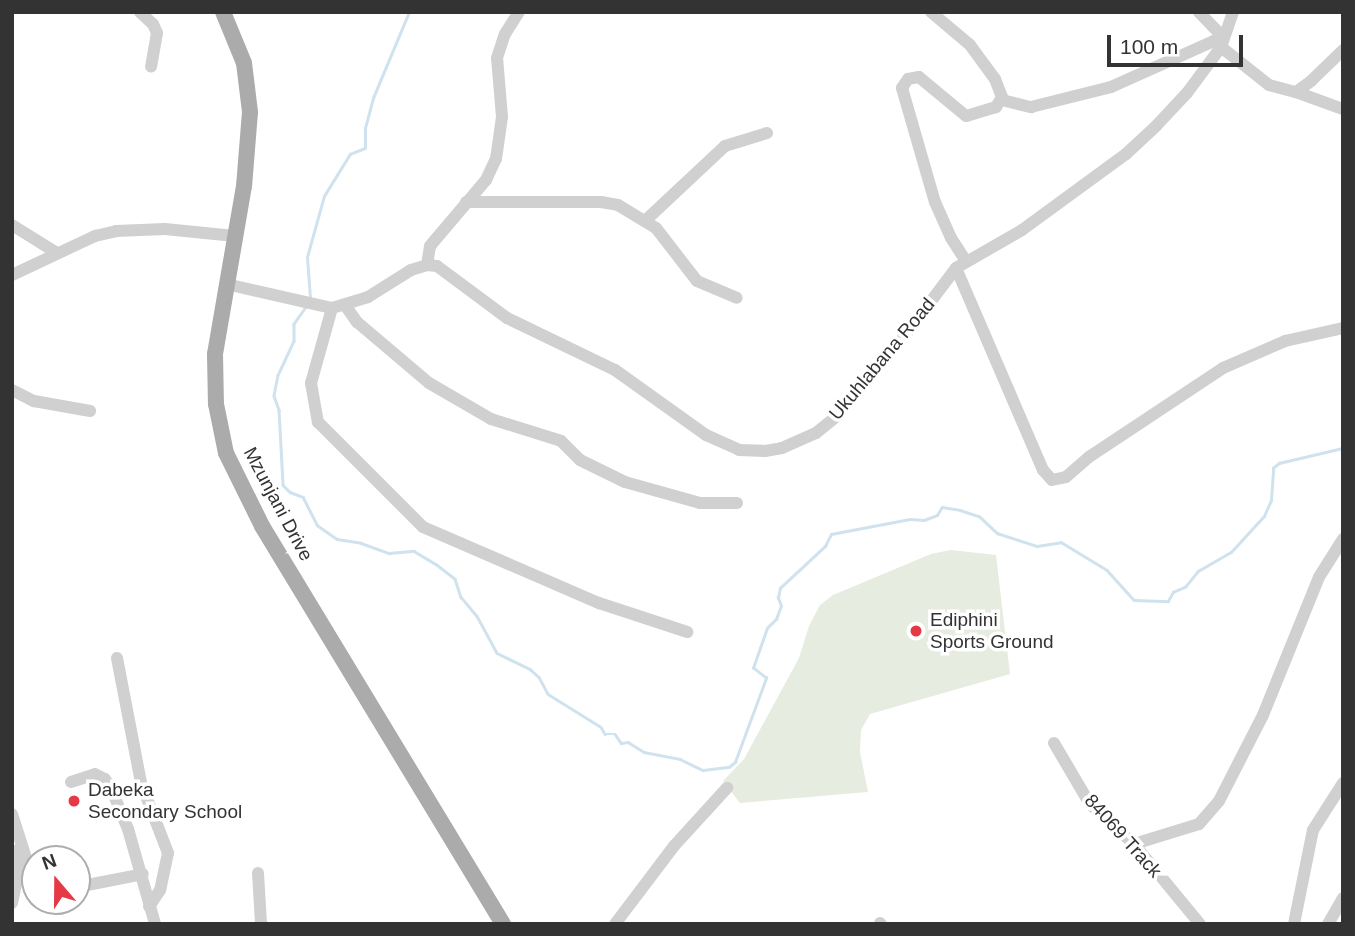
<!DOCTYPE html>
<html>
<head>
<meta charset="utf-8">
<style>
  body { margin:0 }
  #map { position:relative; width:1355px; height:936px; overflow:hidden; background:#fff; font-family:Helvetica,sans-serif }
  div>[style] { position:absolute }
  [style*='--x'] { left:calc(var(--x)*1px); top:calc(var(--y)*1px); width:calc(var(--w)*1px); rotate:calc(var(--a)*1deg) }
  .green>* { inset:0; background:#e6ecdf }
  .stream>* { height:2.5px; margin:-1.25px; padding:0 1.25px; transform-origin:1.25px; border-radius:1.25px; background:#cfe2ee }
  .minor>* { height:12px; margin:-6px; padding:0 6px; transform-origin:6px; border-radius:6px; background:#d0d0d0 }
  .major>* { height:16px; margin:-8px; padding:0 8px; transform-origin:8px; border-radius:8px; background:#ababab }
  .dots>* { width:19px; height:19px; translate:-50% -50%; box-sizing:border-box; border:4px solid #fff; border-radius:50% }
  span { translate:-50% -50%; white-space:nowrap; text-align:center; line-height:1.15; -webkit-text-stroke:7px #fff; paint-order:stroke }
  .street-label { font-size:19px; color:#333 }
  .poi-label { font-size:19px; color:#333 }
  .left { translate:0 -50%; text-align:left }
  .frame { position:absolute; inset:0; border:14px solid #333; pointer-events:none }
  .north { position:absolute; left:21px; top:845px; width:70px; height:70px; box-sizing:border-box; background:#fff; border:2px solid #adadad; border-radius:50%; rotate:340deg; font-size:19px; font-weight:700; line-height:28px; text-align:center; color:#333 }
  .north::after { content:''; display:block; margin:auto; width:24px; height:32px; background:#e63946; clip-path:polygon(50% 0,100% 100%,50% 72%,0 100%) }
  .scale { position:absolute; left:1107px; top:35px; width:136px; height:32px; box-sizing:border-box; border:4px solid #333; border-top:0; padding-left:9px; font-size:21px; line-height:24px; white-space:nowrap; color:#333; -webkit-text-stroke:5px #fff; paint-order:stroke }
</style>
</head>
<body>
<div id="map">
  <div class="green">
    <i style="clip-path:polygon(951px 550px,996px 555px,1010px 674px,870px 714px,861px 730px,860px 752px,868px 792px,740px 803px,723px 781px,744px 759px,799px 658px,809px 626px,820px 605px,833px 595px,931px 554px)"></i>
  </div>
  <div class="stream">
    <i style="--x:310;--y:298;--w:41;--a:-94.2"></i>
    <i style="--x:307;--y:257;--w:63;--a:-74.4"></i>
    <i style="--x:324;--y:196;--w:49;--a:-58.2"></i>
    <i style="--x:350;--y:154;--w:16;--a:-22"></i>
    <i style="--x:365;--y:148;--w:20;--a:-90"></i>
    <i style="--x:365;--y:128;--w:31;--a:-75"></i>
    <i style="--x:373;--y:98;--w:93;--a:-67.3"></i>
    <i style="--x:306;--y:307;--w:21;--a:125"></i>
    <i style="--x:294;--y:324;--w:17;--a:90"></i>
    <i style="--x:294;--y:341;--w:38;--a:115"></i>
    <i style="--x:278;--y:375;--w:21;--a:101"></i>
    <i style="--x:274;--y:396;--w:15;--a:70"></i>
    <i style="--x:279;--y:410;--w:75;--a:86.9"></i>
    <i style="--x:283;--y:485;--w:10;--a:45"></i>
    <i style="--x:290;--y:492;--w:14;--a:21"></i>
    <i style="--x:303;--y:497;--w:31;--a:63"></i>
    <i style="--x:317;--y:525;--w:24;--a:35"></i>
    <i style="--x:337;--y:539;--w:24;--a:9"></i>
    <i style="--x:361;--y:543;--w:30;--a:20"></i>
    <i style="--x:389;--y:553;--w:25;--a:-5"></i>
    <i style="--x:414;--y:551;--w:26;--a:31"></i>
    <i style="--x:436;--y:564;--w:24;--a:38"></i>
    <i style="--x:455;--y:579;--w:19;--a:72"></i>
    <i style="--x:461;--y:597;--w:25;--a:50"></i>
    <i style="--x:477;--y:616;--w:42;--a:61.6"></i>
    <i style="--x:497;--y:653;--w:37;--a:26"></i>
    <i style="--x:530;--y:669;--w:12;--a:42"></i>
    <i style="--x:539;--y:677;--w:19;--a:62"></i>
    <i style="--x:548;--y:694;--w:62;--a:31.9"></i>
    <i style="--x:601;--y:727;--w:8;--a:60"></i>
    <i style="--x:605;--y:734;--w:10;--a:0"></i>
    <i style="--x:615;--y:734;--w:11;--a:56"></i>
    <i style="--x:621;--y:743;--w:7;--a:-8"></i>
    <i style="--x:628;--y:742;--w:19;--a:32"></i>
    <i style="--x:644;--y:752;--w:37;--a:11"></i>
    <i style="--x:680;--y:759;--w:25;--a:26"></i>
    <i style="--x:703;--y:770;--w:26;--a:-7"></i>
    <i style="--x:729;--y:767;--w:8;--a:-40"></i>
    <i style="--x:735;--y:762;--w:90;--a:-69.7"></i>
    <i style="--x:766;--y:678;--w:16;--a:-142"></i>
    <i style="--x:753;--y:668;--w:42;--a:-70.7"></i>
    <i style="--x:767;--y:628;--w:13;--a:-45"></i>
    <i style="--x:776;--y:619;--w:14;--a:-69"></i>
    <i style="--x:781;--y:606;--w:9;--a:-111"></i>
    <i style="--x:778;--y:598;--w:10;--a:-79"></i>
    <i style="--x:780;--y:588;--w:62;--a:-43"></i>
    <i style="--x:825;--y:546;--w:13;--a:-63"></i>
    <i style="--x:831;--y:534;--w:80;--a:-10.8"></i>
    <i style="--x:910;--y:519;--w:14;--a:4"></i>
    <i style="--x:924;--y:520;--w:14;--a:-21"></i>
    <i style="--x:937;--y:515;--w:9;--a:-58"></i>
    <i style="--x:942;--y:507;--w:18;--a:9"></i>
    <i style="--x:960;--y:510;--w:20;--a:18"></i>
    <i style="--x:979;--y:516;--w:25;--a:43"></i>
    <i style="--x:997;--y:533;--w:42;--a:18"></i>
    <i style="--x:1037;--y:546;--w:24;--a:-9"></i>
    <i style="--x:1061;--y:542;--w:54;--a:31.3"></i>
    <i style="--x:1107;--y:570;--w:40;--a:48"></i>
    <i style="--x:1134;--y:600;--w:34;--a:2"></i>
    <i style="--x:1168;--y:601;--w:10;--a:-61"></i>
    <i style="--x:1173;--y:592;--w:13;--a:-23"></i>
    <i style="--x:1185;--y:587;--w:21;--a:-51"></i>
    <i style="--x:1198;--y:571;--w:38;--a:-30"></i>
    <i style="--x:1231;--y:552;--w:49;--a:-47.5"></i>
    <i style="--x:1264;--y:516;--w:17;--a:-66"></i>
    <i style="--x:1271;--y:500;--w:32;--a:-86"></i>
    <i style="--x:1273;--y:468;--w:8;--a:-40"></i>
    <i style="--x:1279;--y:463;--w:66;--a:-13.2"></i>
  </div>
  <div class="minor">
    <i style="--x:140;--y:12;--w:18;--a:43"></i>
    <i style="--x:153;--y:24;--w:10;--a:66"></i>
    <i style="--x:157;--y:33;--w:34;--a:100"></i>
    <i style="--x:931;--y:12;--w:51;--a:40.2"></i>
    <i style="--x:970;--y:45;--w:42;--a:53.7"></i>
    <i style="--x:995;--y:79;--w:19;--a:69"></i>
    <i style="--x:1002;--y:97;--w:12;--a:121"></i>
    <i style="--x:996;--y:107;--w:31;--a:163"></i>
    <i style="--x:966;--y:116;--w:61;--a:-140.3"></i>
    <i style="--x:919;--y:77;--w:11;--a:170"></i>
    <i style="--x:908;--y:79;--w:11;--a:124"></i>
    <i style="--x:902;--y:88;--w:119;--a:73.9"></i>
    <i style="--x:935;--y:202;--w:39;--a:66"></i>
    <i style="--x:951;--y:238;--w:27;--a:57"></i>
    <i style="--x:1221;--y:47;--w:61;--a:38.4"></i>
    <i style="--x:1269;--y:85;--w:28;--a:15"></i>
    <i style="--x:1296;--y:92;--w:19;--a:-36"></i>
    <i style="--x:1311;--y:81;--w:45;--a:-44.1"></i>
    <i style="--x:1296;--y:92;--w:50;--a:19.9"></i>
    <i style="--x:1002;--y:100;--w:30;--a:14"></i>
    <i style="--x:1031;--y:107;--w:82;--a:-14"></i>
    <i style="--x:1111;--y:87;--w:123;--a:-24.1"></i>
    <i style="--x:1223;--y:37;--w:35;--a:-134"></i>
    <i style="--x:466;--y:202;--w:135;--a:0"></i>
    <i style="--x:601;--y:202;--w:17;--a:10"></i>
    <i style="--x:618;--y:205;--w:44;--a:31.2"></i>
    <i style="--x:656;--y:228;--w:67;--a:52.3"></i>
    <i style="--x:697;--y:281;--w:43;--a:23"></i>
    <i style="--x:646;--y:220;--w:108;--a:-43.1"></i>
    <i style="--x:725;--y:146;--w:44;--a:-17.2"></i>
    <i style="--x:12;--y:225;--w:53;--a:31.9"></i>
    <i style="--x:427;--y:265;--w:19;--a:-81"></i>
    <i style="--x:430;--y:246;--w:87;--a:-49.7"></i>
    <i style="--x:486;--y:180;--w:23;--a:-65"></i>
    <i style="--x:496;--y:159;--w:42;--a:-81.9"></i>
    <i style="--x:502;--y:117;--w:59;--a:-94.8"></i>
    <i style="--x:497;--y:58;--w:25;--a:-72"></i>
    <i style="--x:505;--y:34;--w:26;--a:-58"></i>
    <i style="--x:956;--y:268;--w:220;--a:66.7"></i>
    <i style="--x:1043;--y:470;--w:13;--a:48"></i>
    <i style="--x:1052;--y:480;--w:14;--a:-12"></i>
    <i style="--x:1066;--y:477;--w:30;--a:-41"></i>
    <i style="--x:1089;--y:457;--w:161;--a:-33.6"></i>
    <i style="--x:1223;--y:368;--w:68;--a:-23.5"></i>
    <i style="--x:1285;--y:341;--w:59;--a:-12.6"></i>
    <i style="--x:12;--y:275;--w:92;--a:-25.2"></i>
    <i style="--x:95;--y:236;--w:22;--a:-13"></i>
    <i style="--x:116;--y:231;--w:49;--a:-2.3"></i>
    <i style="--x:165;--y:229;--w:70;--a:5.7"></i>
    <i style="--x:226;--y:284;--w:109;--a:12.8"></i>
    <i style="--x:332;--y:308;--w:38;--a:-17"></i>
    <i style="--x:368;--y:297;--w:51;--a:-32.1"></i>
    <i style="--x:411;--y:270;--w:17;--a:-17"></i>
    <i style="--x:427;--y:265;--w:10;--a:6"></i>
    <i style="--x:437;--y:266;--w:87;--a:36.6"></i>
    <i style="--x:507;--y:318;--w:120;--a:25.7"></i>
    <i style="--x:615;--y:370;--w:112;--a:35.5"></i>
    <i style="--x:706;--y:435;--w:36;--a:24"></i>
    <i style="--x:739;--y:450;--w:26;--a:2"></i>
    <i style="--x:765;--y:451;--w:17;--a:-10"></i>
    <i style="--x:782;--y:448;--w:37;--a:-24"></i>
    <i style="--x:816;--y:433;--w:28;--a:-39"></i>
    <i style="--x:838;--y:415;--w:102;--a:-49.8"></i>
    <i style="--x:904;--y:337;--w:86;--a:-53"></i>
    <i style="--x:956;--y:268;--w:76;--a:-29.9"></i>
    <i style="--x:1022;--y:230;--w:129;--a:-36.2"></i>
    <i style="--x:1126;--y:154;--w:41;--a:-43"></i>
    <i style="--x:1156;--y:126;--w:45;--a:-46.8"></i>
    <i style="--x:1187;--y:93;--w:57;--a:-53.5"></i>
    <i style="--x:1221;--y:47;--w:37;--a:-71"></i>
    <i style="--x:345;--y:305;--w:21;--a:55"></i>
    <i style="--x:357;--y:322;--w:94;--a:40.3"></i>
    <i style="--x:429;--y:383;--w:72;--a:30.1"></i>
    <i style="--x:491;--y:419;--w:73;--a:17.4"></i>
    <i style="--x:561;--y:441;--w:27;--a:45"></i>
    <i style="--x:580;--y:460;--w:50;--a:26.1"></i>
    <i style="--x:625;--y:482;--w:78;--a:15.6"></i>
    <i style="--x:700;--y:503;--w:37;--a:0"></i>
    <i style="--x:332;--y:308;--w:78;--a:105.6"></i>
    <i style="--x:311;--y:383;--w:40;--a:80"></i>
    <i style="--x:318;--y:422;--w:148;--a:45"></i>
    <i style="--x:423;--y:527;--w:192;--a:23.4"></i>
    <i style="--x:599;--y:603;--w:93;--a:18.2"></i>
    <i style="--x:12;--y:390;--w:25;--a:27"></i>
    <i style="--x:34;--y:401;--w:57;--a:10.1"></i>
    <i style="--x:117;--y:658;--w:127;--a:79.1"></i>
    <i style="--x:141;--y:783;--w:75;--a:68.9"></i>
    <i style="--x:168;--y:853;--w:38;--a:102"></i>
    <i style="--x:160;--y:890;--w:20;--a:123"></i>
    <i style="--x:1054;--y:743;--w:71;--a:59.5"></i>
    <i style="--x:1090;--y:804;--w:59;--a:42.3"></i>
    <i style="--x:1134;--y:844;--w:104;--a:50.5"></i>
    <i style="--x:71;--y:782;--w:25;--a:-18"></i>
    <i style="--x:95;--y:774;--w:11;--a:27"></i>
    <i style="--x:105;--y:779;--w:11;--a:56"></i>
    <i style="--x:111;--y:788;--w:44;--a:67.5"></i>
    <i style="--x:128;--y:829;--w:99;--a:74.1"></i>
    <i style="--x:12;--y:814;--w:76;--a:72.3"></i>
    <i style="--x:1134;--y:844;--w:68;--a:-17.1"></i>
    <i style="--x:1199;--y:824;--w:30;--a:-49"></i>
    <i style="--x:1219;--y:801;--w:97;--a:-62.9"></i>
    <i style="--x:1263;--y:715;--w:149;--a:-67.9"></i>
    <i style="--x:1319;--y:577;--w:45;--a:-57.7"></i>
    <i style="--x:258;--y:873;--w:51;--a:86.6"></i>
    <i style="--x:77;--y:887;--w:67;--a:-11.1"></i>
    <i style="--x:12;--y:903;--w:33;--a:-78"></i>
    <i style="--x:19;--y:871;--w:22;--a:-90"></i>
    <i style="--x:880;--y:923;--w:1;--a:45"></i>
    <i style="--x:615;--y:924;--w:98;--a:-52.9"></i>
    <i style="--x:674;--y:846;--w:79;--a:-47.6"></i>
    <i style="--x:1294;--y:924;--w:96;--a:-78.6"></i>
    <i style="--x:1313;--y:830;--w:56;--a:-57.4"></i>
    <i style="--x:1328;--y:924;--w:30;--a:-60"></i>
  </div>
  <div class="major">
    <i style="--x:223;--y:12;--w:55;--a:67.6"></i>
    <i style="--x:244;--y:63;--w:49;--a:83"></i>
    <i style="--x:250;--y:112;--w:74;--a:94.6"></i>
    <i style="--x:244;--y:186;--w:170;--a:99.8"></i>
    <i style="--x:215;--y:354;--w:50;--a:88.9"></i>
    <i style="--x:216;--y:404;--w:50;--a:78.5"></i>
    <i style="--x:226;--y:453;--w:81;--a:63.7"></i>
    <i style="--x:262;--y:526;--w:465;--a:58.8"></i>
  </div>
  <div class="dots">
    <i style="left:916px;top:631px;background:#e63946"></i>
    <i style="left:74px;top:801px;background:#e63946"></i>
  </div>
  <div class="street-label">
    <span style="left:882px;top:359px;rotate:-50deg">Ukuhlabana Road</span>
    <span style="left:278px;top:504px;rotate:62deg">Mzunjani Drive</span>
    <span style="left:1123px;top:836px;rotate:48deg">84069 Track</span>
  </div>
  <div class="poi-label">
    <span class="left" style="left:930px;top:631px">Ediphini<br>Sports Ground</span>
    <span class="left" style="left:88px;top:801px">Dabeka<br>Secondary School</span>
  </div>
  <div class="frame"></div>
  <div class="north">N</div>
  <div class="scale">100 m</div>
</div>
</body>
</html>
